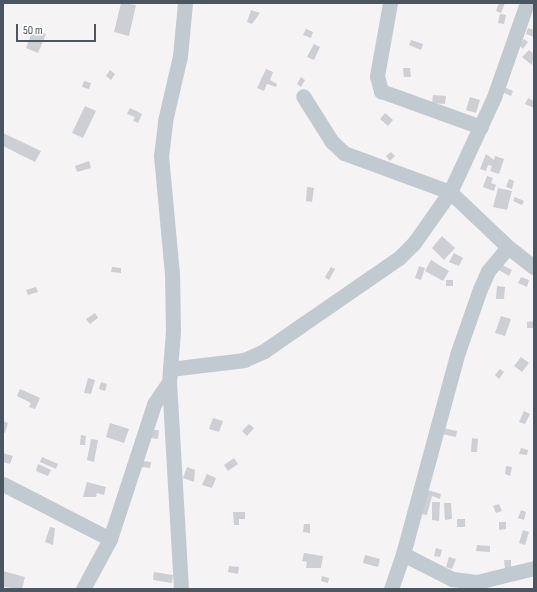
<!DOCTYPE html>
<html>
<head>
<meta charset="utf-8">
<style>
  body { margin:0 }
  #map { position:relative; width:537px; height:592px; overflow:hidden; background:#f5f3f3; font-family:"Sofia Sans Condensed",sans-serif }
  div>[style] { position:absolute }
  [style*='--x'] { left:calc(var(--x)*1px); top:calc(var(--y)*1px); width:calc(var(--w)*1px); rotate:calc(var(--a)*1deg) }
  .building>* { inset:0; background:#cdcfd5 }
  .minor>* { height:15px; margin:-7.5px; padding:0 7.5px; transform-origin:7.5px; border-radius:7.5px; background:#c1cad1 }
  span { translate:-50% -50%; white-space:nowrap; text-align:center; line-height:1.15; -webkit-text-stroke:3.5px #fff; paint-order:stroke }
  .frame { position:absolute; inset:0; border:4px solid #4a5660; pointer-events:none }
  .scale { position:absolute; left:16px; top:24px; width:80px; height:18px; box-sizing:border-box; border:2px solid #4a5660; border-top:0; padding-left:5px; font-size:12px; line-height:14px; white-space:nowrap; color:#4a5660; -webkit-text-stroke:3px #fff; paint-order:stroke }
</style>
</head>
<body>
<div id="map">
  <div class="building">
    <i style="clip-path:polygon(121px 3px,136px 5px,129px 36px,114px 32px)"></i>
    <i style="clip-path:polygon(499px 3px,505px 3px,501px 13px,496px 11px)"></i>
    <i style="clip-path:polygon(251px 10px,260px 13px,252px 24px,247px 22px)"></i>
    <i style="clip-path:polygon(500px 14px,506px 15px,504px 24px,498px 23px)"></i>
    <i style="clip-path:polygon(528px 28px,534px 30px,534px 37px,526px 34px)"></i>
    <i style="clip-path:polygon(33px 29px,46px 34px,38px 53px,26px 48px)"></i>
    <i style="clip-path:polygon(306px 29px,313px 32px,311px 38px,303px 35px)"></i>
    <i style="clip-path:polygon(524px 39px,528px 42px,523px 49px,519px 45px)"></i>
    <i style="clip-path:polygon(411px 40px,423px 44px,421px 50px,409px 45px)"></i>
    <i style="clip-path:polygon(314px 44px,320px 47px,314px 60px,307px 57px)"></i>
    <i style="clip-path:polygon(529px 50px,534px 54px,532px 65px,522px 57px)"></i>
    <i style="clip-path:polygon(403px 68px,410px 68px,411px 77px,404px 77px)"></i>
    <i style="clip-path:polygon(266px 69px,273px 72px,270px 80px,277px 84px,276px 87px,267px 84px,264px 91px,257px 88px)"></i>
    <i style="clip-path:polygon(110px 70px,115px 74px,111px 80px,106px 76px)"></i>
    <i style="clip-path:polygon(301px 77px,305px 80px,301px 87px,297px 84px)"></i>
    <i style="clip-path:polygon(84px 81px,91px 83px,89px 89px,82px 87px)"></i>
    <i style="clip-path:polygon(502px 86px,513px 91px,511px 96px,500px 91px)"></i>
    <i style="clip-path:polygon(433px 95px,446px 96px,445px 104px,432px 103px)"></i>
    <i style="clip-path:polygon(470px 97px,480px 100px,476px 113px,466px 110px)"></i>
    <i style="clip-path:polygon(528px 98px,534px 101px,534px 108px,525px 104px)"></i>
    <i style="clip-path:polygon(85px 106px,96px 111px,83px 138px,72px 133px)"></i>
    <i style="clip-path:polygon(130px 108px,142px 114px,138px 123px,133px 121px,135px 117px,127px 114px)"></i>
    <i style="clip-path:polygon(385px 113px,393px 120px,388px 126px,380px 119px)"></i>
    <i style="clip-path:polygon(3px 133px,41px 151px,35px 162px,3px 146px)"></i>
    <i style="clip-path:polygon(391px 152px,395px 156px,390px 161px,386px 156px)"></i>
    <i style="clip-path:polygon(486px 154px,494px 160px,495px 156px,504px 159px,499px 174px,490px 171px,492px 166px,488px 165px,486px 171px,480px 169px)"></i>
    <i style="clip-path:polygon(89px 161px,91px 168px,77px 172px,75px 166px)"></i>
    <i style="clip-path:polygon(487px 176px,493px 178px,491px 183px,496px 185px,494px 191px,483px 187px)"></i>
    <i style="clip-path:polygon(509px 179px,514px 181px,512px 189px,506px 187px)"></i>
    <i style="clip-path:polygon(307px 187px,314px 188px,312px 202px,306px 201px)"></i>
    <i style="clip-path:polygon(498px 188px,512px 191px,507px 210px,493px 207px)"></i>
    <i style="clip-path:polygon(515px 197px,524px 201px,522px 205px,513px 201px)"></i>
    <i style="clip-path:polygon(442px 236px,455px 248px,444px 260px,432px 248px)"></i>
    <i style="clip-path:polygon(454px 253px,463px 258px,459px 266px,449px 262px)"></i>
    <i style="clip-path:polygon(431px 260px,449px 271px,443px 281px,425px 271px)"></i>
    <i style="clip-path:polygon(502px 265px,512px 270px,509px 276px,499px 270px)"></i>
    <i style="clip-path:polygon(419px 266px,425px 268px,421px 280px,415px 278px)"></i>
    <i style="clip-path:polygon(112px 267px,121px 268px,121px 273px,111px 272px)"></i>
    <i style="clip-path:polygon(331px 267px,335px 269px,329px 280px,325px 277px)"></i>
    <i style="clip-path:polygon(521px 277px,529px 280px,527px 287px,518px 283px)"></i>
    <i style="clip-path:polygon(446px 280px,453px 280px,453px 286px,446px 286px)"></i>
    <i style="clip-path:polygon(497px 286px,505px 287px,504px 299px,496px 299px)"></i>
    <i style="clip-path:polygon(36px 287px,38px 292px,28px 295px,26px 290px)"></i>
    <i style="clip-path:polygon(95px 313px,98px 318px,90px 324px,86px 319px)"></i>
    <i style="clip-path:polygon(501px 316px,511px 319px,505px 336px,495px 333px)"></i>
    <i style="clip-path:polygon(534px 321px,534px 328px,527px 328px,527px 322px)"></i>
    <i style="clip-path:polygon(521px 357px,529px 363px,522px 372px,514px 366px)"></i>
    <i style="clip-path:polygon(500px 369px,504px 372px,499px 379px,495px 375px)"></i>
    <i style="clip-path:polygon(88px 378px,95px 380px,91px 394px,84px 393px)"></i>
    <i style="clip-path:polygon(101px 382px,107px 384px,105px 391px,99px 389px)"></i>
    <i style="clip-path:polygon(20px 389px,40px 398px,35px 409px,29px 407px,31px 403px,17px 396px)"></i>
    <i style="clip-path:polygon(524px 411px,530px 414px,525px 424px,519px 422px)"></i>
    <i style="clip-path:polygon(213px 418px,223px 421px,219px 432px,209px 429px)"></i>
    <i style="clip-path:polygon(3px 421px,8px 423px,5px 433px,3px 432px)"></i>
    <i style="clip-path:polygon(110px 423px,129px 429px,124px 443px,106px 437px)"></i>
    <i style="clip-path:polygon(249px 424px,254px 428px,247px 436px,242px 431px)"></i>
    <i style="clip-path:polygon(443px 428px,457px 431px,456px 437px,442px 434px)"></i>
    <i style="clip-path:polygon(152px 430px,159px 430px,158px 439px,151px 438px)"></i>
    <i style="clip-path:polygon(81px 435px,86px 436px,85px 445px,80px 445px)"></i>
    <i style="clip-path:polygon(472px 438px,478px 439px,477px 452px,471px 452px)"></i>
    <i style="clip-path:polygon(91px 439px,98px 440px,94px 462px,87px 460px)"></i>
    <i style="clip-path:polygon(521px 448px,528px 450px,527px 455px,519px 454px)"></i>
    <i style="clip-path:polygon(3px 453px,13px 456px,10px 464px,3px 462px)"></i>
    <i style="clip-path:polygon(42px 457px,58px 464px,56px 469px,40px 462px)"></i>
    <i style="clip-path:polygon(234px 458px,238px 464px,228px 471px,224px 465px)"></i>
    <i style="clip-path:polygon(142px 461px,151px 462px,150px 468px,141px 467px)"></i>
    <i style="clip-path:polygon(38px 464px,51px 470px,48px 476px,36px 471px)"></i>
    <i style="clip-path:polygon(506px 466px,512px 467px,510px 476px,505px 474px)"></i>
    <i style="clip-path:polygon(187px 467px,195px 470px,194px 482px,183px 478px)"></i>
    <i style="clip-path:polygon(207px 474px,216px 478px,212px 488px,202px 485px)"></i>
    <i style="clip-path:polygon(87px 482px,106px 487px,104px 495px,97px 493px,96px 497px,83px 497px)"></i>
    <i style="clip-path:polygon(428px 490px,441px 494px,440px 499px,432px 496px,427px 515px,421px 514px)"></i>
    <i style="clip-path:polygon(432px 502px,440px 502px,439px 521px,432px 520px)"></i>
    <i style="clip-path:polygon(444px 503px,451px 503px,452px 519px,445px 520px)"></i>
    <i style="clip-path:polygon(499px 504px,502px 511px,496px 513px,493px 506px)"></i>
    <i style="clip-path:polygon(521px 510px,526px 512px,524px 520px,518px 518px)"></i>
    <i style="clip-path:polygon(233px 512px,245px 512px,245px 519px,239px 519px,239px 525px,234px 525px)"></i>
    <i style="clip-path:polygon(457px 519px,465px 519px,465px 527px,457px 527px)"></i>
    <i style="clip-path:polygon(499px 522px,506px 522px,506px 529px,499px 530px)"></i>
    <i style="clip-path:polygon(304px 524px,310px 524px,310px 533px,303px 532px)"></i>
    <i style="clip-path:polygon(50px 527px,55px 528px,53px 545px,45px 542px)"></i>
    <i style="clip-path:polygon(523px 530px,529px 532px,525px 545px,519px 543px)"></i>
    <i style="clip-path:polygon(477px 545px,490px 546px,490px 552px,476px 551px)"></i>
    <i style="clip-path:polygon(436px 548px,442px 550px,440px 557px,434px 556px)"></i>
    <i style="clip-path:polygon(304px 553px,323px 556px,321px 568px,306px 568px,307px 562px,302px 561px)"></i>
    <i style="clip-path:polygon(365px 555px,380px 559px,378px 567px,363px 563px)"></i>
    <i style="clip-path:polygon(449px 557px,456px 559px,452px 569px,446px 567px)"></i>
    <i style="clip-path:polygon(504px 560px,511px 560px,511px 569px,505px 569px)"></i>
    <i style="clip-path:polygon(229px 566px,239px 567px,238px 574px,228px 572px)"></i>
    <i style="clip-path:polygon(3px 571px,25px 577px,22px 589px,3px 587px)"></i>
    <i style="clip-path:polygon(154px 572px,173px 575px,172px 583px,153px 580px)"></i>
    <i style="clip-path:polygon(322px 576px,329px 578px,328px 583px,321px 581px)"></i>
  </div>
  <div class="minor">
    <i style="--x:390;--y:3;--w:74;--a:100.1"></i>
    <i style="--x:377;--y:76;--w:16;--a:75"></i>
    <i style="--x:381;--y:91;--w:106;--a:19.8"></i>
    <i style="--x:508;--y:247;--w:33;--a:38"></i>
    <i style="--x:170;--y:369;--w:75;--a:-6.9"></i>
    <i style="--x:244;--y:360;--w:22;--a:-24"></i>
    <i style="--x:264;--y:351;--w:164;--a:-34.6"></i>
    <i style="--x:399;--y:258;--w:21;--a:-45"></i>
    <i style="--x:414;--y:243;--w:62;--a:-54.8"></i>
    <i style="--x:450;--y:192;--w:113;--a:-159.8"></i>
    <i style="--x:344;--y:153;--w:16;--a:-137"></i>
    <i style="--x:332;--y:142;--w:54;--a:-122.2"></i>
    <i style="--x:3;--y:484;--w:120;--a:27.2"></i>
    <i style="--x:403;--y:554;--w:55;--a:27"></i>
    <i style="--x:452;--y:579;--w:25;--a:7"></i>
    <i style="--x:477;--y:582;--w:59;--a:-13.8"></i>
    <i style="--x:83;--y:589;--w:57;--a:-61.6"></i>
    <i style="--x:110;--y:539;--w:142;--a:-71.9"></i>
    <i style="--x:154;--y:404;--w:27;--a:-56"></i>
    <i style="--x:181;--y:589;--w:207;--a:-93.3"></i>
    <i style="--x:169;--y:382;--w:51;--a:-85.5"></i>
    <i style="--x:173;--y:331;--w:57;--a:-91"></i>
    <i style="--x:172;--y:274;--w:119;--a:-95.3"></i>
    <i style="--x:161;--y:156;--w:35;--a:-83"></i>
    <i style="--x:165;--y:121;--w:67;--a:-77"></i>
    <i style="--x:180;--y:56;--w:53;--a:-84.6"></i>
    <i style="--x:391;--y:589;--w:37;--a:-71"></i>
    <i style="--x:403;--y:554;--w:209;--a:-74.8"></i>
    <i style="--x:458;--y:352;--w:67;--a:-70.8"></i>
    <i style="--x:480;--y:289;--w:20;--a:-66"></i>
    <i style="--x:488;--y:271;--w:31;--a:-50"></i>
    <i style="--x:508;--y:247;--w:80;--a:-136.5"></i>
    <i style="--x:450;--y:192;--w:105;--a:-65.1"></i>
    <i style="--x:494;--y:97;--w:100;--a:-70.7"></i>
  </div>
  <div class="frame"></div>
  <div class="scale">50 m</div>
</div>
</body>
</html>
